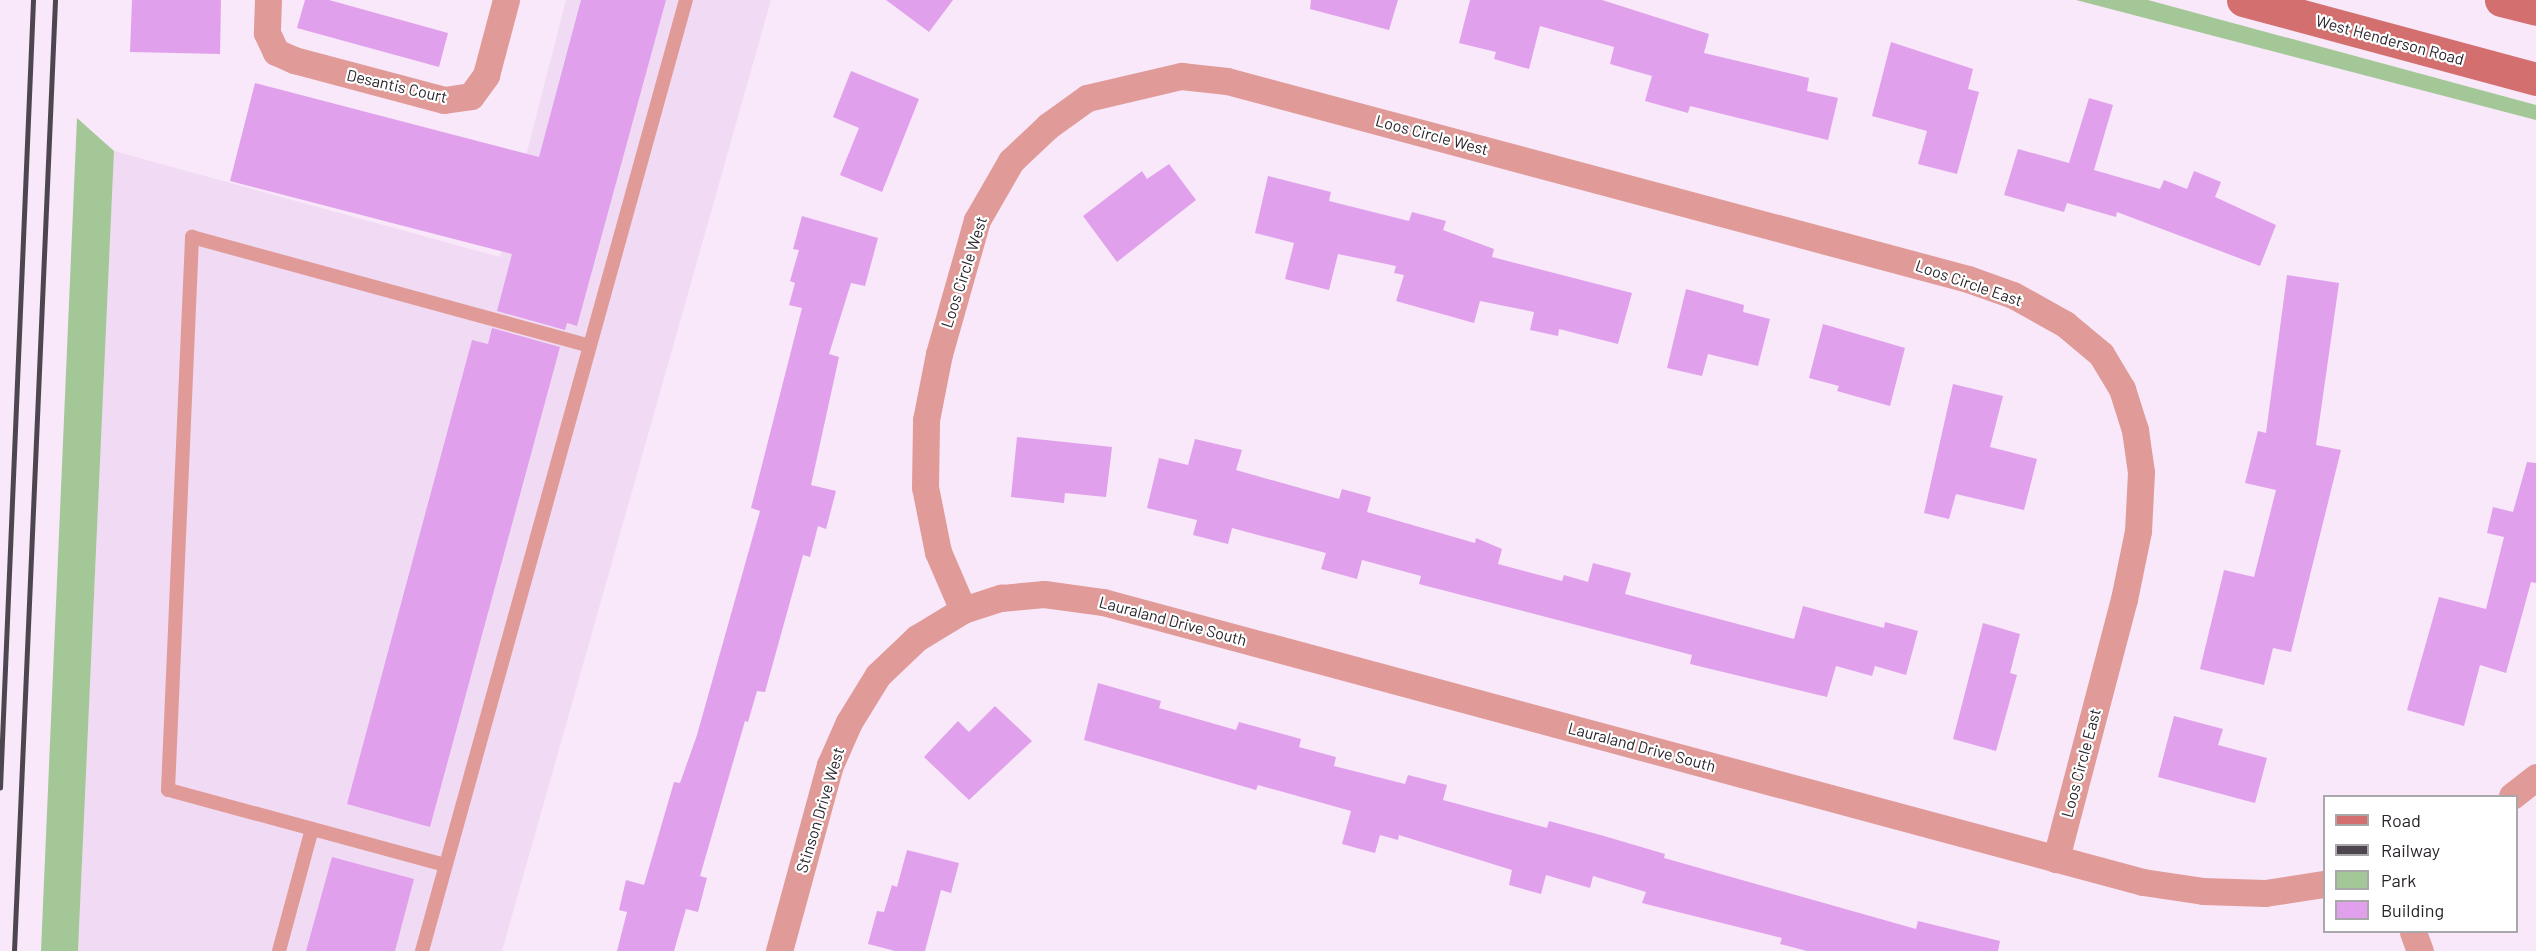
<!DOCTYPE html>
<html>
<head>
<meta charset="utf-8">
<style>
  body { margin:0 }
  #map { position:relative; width:2536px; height:951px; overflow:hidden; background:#f8e8fa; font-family:Barlow,sans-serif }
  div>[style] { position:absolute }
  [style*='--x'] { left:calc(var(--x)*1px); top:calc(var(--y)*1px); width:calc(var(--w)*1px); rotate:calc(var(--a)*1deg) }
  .built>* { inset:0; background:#f1dbf4 }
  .green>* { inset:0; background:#a4c797 }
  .building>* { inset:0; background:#e1a0eb }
  .service>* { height:14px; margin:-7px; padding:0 7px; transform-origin:7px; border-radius:7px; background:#e09b98 }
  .minor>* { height:27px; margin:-13.5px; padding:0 13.5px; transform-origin:13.5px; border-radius:13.5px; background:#e09b98 }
  .secondary>* { height:33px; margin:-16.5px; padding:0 16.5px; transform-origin:16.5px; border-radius:16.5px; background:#d3706f }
  .rail>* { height:4.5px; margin:-2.25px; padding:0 2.25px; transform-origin:2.25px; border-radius:2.25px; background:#4e464f }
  span { translate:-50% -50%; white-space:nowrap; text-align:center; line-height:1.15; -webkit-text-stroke:4.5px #fff; paint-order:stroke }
  .street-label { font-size:16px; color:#2a242b }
  .legend { position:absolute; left:2323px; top:795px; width:195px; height:138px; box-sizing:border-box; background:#fff; border:2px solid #aaa7aa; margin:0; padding:8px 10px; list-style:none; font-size:18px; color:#2a242b }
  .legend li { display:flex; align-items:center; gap:12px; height:30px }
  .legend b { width:30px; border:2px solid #aaa7aa }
</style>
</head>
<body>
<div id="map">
  <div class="built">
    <i style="clip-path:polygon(566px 0,771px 0,502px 951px,78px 951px,114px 151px,500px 257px)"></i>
  </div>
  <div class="green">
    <i style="clip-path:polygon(2076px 0,2148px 0,2536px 105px,2536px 120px)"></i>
    <i style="clip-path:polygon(77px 118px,114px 151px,78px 951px,41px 951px)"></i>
  </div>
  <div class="building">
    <i style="clip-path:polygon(132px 0,221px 0,220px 54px,130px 52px)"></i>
    <i style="clip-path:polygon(305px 0,329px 0,448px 33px,439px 67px,297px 28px)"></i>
    <i style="clip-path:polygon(581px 0,666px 0,577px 326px,567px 323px,565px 330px,497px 311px,512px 254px,230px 181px,255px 83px,539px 157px)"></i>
    <i style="clip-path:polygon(886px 0,953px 0,929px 32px)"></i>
    <i style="clip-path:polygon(1311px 0,1398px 0,1389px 30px,1310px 9px)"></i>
    <i style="clip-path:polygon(1470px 0,1602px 0,1709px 34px,1704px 53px,1809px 78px,1807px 91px,1838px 98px,1828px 140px,1690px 106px,1688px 113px,1645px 101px,1652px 76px,1610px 64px,1614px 47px,1540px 26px,1529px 69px,1494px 59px,1496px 52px,1459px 43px)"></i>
    <i style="clip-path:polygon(1891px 42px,1973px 69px,1968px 89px,1979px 92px,1957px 174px,1918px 164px,1927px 131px,1872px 116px)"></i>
    <i style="clip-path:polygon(851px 71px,919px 99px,882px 192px,840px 175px,859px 128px,833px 117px)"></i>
    <i style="clip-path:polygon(2089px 98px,2113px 105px,2094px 170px,2160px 189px,2164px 180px,2187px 189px,2194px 171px,2221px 182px,2215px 197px,2276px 225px,2260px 266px,2117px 212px,2116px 217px,2067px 203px,2064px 212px,2004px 195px,2018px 149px,2069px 163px)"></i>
    <i style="clip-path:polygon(1169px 164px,1196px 200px,1117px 262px,1083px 216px,1142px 171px,1147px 179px)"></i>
    <i style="clip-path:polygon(1268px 176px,1331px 192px,1329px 201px,1409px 221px,1412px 212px,1446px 221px,1443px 230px,1494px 249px,1492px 257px,1632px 293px,1618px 344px,1559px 329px,1558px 336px,1530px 330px,1534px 312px,1480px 301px,1474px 323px,1396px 301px,1404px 275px,1394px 273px,1396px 266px,1338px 254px,1329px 290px,1285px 279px,1294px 243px,1255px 233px)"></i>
    <i style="clip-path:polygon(802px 216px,878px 238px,865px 286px,851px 283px,829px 354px,839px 357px,811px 485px,836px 491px,826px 529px,818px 526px,810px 557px,803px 555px,765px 692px,757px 691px,748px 722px,745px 721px,700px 876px,707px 878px,698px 912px,686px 909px,674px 951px,617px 951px,627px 912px,619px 910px,626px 880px,644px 885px,674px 782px,680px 783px,697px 735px,760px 511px,751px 508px,802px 308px,789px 305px,795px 283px,790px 281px,799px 250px,793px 249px)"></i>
    <i style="clip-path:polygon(2287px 275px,2339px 283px,2316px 445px,2341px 450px,2291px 652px,2273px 648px,2264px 685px,2200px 669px,2224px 570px,2254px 577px,2276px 490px,2245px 483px,2258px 431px,2266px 433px)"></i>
    <i style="clip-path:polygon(1686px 289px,1744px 305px,1743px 312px,1770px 319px,1758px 366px,1708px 354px,1702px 376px,1667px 368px)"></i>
    <i style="clip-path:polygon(1823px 324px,1905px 348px,1890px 406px,1837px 391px,1839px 386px,1809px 378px)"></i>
    <i style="clip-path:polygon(492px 328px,560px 347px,430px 827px,347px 804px,472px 340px,488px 344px)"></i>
    <i style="clip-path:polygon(1953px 384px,2003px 396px,1990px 447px,2037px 459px,2024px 510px,1956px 494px,1949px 519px,1924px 513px)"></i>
    <i style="clip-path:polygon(1017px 437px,1112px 447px,1106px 497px,1065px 493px,1064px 503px,1011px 497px)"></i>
    <i style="clip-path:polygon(1195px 439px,1242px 450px,1236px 470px,1339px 499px,1342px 489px,1371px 497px,1367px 512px,1475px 543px,1476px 538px,1502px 549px,1498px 564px,1562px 581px,1564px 575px,1588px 582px,1593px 563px,1631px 573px,1625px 594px,1794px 639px,1803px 606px,1884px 628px,1885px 622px,1918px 631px,1906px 675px,1875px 666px,1872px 676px,1836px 666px,1827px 697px,1690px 664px,1692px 655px,1419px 584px,1421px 576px,1362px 560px,1357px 579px,1321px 569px,1326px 553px,1232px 528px,1228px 544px,1193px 535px,1197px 520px,1147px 508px,1159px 458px,1188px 465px)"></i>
    <i style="clip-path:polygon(2527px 462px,2536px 463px,2536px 583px,2531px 582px,2506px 673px,2480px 665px,2464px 726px,2407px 710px,2439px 597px,2486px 609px,2504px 537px,2487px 533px,2493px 507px,2513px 512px)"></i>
    <i style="clip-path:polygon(1983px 623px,2020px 634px,2010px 673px,2017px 675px,1996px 751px,1953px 739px)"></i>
    <i style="clip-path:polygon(1098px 683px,1161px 701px,1159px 708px,1236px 730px,1239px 722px,1301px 739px,1299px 747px,1336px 757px,1334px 766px,1405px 784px,1408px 775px,1447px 785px,1443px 800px,1547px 828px,1549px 821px,1604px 836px,1665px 854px,1664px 858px,1916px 929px,1918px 921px,2000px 941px,1998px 951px,1807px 951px,1780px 944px,1782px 938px,1642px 903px,1646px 892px,1593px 876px,1590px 888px,1546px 875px,1541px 894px,1509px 885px,1512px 870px,1399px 835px,1398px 840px,1380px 835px,1375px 853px,1342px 844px,1351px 811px,1258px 785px,1256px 790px,1084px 740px)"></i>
    <i style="clip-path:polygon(995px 706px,1032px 741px,969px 800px,924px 757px,958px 721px,969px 732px)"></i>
    <i style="clip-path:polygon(2174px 716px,2223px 729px,2218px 745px,2267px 758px,2255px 803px,2158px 777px)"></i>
    <i style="clip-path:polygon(907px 850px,959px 863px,951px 893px,941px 890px,925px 951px,895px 951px,868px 944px,877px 911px,884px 912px,892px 885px,897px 887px)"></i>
    <i style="clip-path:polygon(332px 857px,414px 879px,395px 951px,306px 951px)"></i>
  </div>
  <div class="service">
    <i style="--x:445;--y:865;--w:287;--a:-164.8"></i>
    <i style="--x:168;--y:790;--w:554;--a:-87.51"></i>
    <i style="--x:192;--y:237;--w:409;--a:15.3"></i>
    <i style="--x:279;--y:951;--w:126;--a:-74.9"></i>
    <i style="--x:422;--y:951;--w:987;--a:-74.49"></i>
  </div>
  <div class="minor">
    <i style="--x:268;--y:0;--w:33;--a:92"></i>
    <i style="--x:267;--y:33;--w:21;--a:65"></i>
    <i style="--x:276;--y:52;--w:20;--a:24"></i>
    <i style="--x:294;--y:60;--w:155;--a:14.9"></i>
    <i style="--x:444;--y:100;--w:27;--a:-8"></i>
    <i style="--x:471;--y:96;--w:26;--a:-54"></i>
    <i style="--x:486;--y:75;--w:78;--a:-75.1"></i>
    <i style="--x:963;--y:610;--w:63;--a:-113.3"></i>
    <i style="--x:938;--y:552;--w:66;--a:-101.3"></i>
    <i style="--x:925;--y:487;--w:67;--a:-89.1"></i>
    <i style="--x:926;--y:420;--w:67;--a:-78.9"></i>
    <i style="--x:939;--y:354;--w:139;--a:-74.2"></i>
    <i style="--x:977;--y:220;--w:68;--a:-60"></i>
    <i style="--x:1011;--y:161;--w:51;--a:-43.4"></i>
    <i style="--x:1048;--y:126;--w:48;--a:-35.7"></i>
    <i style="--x:1087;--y:98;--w:97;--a:-13.2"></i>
    <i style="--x:1181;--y:76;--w:46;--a:6.2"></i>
    <i style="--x:1227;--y:81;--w:767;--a:14.96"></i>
    <i style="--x:1968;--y:279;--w:48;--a:19.6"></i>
    <i style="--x:2013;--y:295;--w:60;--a:29.1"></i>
    <i style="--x:2065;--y:324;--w:47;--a:39.8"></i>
    <i style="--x:2101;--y:354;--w:41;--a:59"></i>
    <i style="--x:2122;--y:389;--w:43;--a:72.4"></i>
    <i style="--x:2135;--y:430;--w:42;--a:81.9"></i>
    <i style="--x:2141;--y:472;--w:59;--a:92.9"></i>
    <i style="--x:2138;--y:531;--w:69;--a:101.6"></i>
    <i style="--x:2124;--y:599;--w:269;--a:104.7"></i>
    <i style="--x:2512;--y:796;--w:31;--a:-38"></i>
    <i style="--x:2413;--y:932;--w:20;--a:70"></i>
    <i style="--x:779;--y:951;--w:193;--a:-74.7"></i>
    <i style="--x:830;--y:765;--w:47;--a:-66.2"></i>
    <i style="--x:849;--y:722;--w:55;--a:-58.3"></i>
    <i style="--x:878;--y:675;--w:54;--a:-43.5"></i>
    <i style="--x:917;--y:638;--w:54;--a:-31.3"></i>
    <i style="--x:963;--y:610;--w:40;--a:-18"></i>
    <i style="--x:1001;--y:598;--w:43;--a:-5.3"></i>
    <i style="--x:1044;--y:594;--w:60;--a:7.7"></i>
    <i style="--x:1103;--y:602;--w:1077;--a:15.07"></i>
    <i style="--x:2143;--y:882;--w:61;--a:8.5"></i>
    <i style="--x:2203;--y:891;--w:62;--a:1.8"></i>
    <i style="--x:2265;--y:893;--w:60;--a:-8.7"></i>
  </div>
  <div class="secondary">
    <i style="--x:2243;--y:0;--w:303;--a:15.1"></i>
    <i style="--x:2501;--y:0;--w:36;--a:14"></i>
  </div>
  <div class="rail">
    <i style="--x:0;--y:788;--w:789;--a:-87.6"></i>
    <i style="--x:14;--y:951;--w:952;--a:-87.53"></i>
  </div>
  <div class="street-label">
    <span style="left:2390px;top:40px;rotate:15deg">West Henderson Road</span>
    <span style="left:397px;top:86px;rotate:13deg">Desantis Court</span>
    <span style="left:1432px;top:135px;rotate:15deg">Loos Circle West</span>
    <span style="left:964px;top:272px;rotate:-72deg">Loos Circle West</span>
    <span style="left:1969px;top:283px;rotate:19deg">Loos Circle East</span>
    <span style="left:1173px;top:621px;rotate:15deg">Lauraland Drive South</span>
    <span style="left:1642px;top:747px;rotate:15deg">Lauraland Drive South</span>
    <span style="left:2081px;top:763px;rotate:-75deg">Loos Circle East</span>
    <span style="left:820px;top:810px;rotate:-73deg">Stinson Drive West</span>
  </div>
  <ul class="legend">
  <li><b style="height:8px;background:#d3706f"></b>Road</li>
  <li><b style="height:8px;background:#4e464f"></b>Railway</li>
  <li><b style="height:16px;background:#a4c797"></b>Park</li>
  <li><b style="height:16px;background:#e1a0eb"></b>Building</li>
  </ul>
</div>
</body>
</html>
